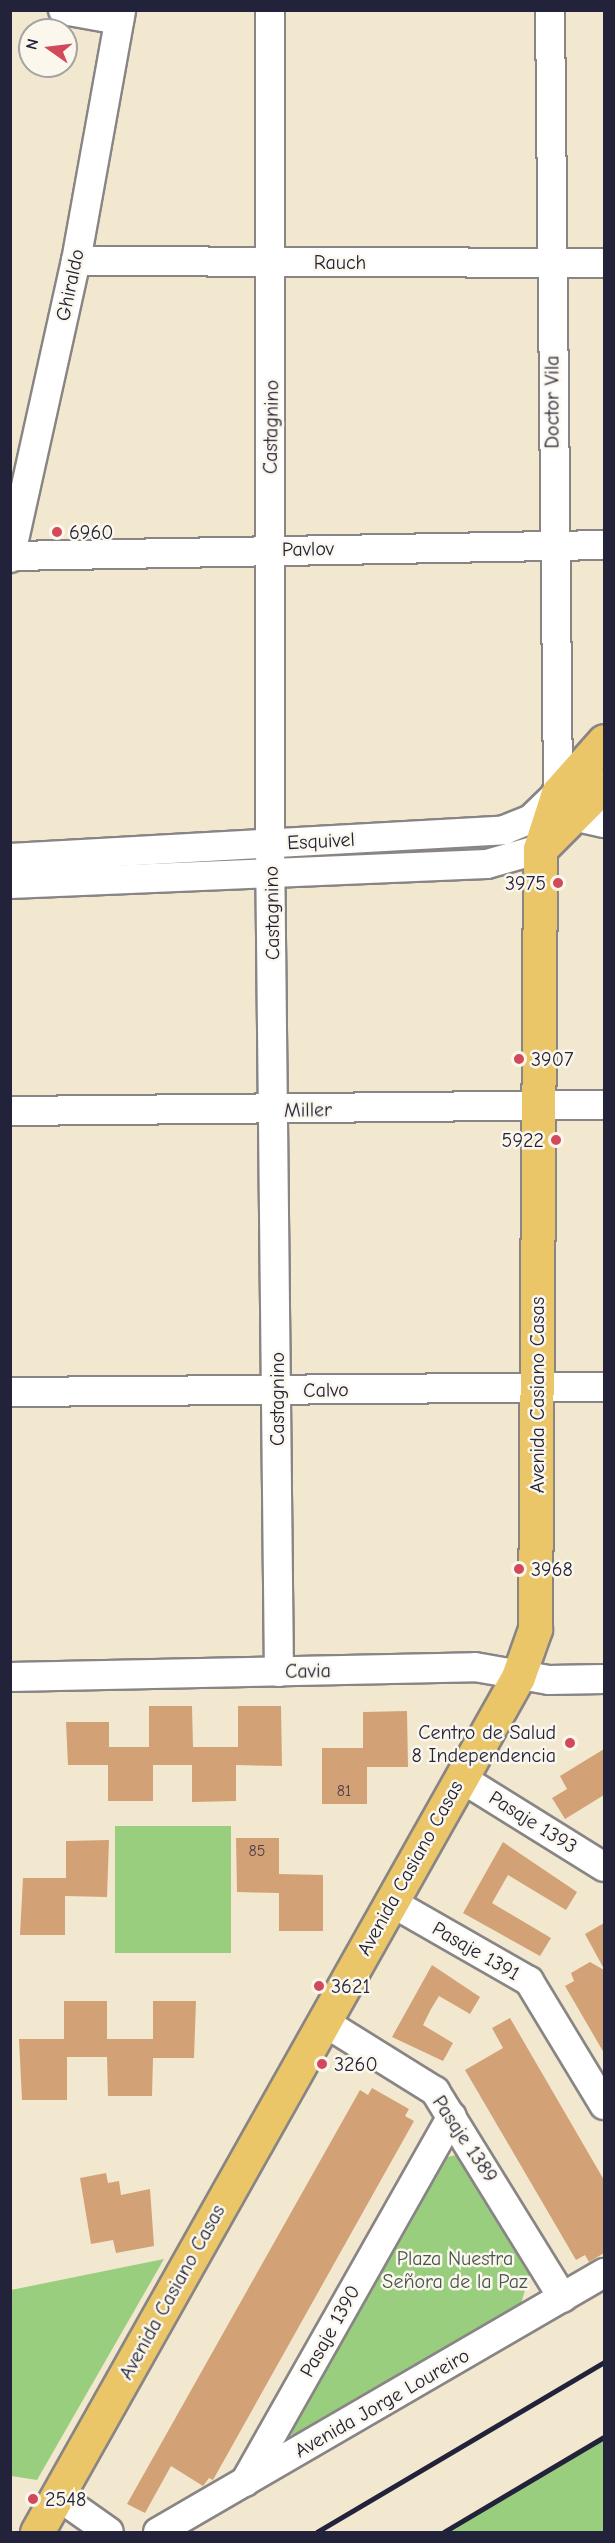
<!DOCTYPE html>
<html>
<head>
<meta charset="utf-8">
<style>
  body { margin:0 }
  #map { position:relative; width:615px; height:2543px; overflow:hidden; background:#f2e8cf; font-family:"Comic Neue",sans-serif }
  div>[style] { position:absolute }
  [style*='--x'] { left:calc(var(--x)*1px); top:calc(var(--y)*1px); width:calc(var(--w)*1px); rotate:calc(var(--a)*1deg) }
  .green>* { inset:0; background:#99ce7f }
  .building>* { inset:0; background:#d3a176 }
  .roads { filter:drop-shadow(2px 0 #8a8585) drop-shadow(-2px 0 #8a8585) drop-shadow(0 2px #8a8585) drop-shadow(0 -2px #8a8585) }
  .minor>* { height:28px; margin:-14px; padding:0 14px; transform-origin:14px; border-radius:14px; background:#fff }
  .major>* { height:33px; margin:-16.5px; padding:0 16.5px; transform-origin:16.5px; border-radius:16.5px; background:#eac669 }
  .rail>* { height:4.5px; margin:-2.25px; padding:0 2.25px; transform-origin:2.25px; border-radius:2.25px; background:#22223b }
  .dots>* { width:16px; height:16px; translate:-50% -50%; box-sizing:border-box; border:3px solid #fbf7ec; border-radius:50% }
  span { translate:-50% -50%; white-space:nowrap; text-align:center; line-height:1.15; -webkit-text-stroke:5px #fbf7ec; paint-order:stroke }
  .number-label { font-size:16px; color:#4e424a }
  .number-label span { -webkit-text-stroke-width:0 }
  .street-label { font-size:20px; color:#22223b }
  .poi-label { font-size:20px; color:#22223b }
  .left { translate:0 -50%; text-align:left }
  .right { translate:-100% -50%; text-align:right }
  .park-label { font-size:20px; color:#46564f }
  .frame { position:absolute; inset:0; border:12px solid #22223b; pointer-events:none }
  .north { position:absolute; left:18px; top:18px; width:60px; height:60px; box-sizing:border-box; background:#fbf7ec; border:2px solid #a4a2a5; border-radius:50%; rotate:284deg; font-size:16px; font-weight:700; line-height:24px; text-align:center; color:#22223b }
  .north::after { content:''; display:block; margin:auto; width:21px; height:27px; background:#d1495b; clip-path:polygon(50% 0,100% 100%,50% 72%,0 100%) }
</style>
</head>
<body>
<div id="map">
  <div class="green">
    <i style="clip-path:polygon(115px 1826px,231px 1826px,231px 1953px,115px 1953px)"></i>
    <i style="clip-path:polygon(456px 2155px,468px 2163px,532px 2267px,520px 2307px,302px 2437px,292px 2437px,291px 2428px,443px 2158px)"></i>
    <i style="clip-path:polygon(164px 2259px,37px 2480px,11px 2476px,11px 2290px)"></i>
    <i style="clip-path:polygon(604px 2437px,604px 2532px,444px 2532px)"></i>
  </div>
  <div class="building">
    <i style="clip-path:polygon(149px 1706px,192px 1706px,193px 1747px,238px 1747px,238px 1706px,281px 1706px,282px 1766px,236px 1765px,236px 1801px,192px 1802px,192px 1765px,153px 1765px,153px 1801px,108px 1801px,108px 1765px,68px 1765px,66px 1722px,109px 1722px,109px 1747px,149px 1747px)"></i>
    <i style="clip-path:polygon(407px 1711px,408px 1767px,367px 1767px,367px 1804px,322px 1804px,322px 1748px,363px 1748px,363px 1712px)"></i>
    <i style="clip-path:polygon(604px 1749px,604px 1795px,565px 1819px,552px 1798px,567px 1789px,560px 1776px)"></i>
    <i style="clip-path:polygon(236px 1838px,279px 1838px,279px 1874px,323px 1875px,323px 1931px,279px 1931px,279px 1893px,237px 1892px)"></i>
    <i style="clip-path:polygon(109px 1840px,107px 1897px,65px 1896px,65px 1935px,20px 1935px,23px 1878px,66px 1878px,66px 1841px)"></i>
    <i style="clip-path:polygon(503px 1842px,577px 1892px,566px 1910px,508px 1875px,492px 1903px,551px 1938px,540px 1956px,463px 1913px)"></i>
    <i style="clip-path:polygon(604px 1923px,604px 1969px,585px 1934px)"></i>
    <i style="clip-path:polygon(590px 1962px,604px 1970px,604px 2053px,565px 1986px,574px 1981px,571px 1973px)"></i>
    <i style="clip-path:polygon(432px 1965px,480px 1997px,470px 2014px,439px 1996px,431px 2009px,423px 2025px,453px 2043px,443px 2061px,392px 2037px)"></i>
    <i style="clip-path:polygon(64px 2001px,107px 2001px,107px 2039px,153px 2039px,153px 2001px,196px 2001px,194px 2058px,153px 2058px,152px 2096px,108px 2096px,107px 2057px,67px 2057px,67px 2100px,22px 2100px,19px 2039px,64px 2039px)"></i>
    <i style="clip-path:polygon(510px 2018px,604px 2180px,604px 2253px,589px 2262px,585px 2255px,576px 2260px,465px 2070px,503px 2048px,492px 2028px)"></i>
    <i style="clip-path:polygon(372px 2088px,409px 2109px,405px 2116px,414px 2121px,213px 2480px,209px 2478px,203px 2486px,171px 2466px,145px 2513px,127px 2504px,360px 2090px,368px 2095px)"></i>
    <i style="clip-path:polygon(106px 2173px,108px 2183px,119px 2181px,121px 2195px,150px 2189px,154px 2246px,116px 2253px,113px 2240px,91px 2244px,80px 2178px)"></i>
  </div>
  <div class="roads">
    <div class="minor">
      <i style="--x:63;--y:10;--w:57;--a:10.1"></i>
      <i style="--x:270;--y:10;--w:834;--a:90"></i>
      <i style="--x:270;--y:844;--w:828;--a:89.38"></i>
      <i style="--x:550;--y:10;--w:783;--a:89.41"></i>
      <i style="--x:76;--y:261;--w:528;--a:0.22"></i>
      <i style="--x:11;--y:556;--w:593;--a:-1.06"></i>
      <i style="--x:10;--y:558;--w:304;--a:-77.5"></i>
      <i style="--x:76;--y:261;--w:255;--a:-79.8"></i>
      <i style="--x:562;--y:799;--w:20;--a:57"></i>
      <i style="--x:573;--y:816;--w:32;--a:13"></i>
      <i style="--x:10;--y:858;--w:495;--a:-3.2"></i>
      <i style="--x:504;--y:830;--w:29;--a:-22"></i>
      <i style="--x:531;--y:819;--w:37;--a:-44"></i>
      <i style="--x:10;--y:884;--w:477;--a:-2.4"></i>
      <i style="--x:487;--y:864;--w:55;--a:-15.8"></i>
      <i style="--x:10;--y:1111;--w:594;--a:-0.58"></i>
      <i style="--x:10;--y:1392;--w:594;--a:-0.48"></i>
      <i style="--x:10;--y:1677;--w:465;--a:-1.2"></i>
      <i style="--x:475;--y:1667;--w:75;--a:10"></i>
      <i style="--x:549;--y:1680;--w:55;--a:-1"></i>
      <i style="--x:461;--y:1778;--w:168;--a:31.9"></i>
      <i style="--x:391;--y:1902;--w:159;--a:29.8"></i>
      <i style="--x:529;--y:1981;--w:145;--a:58.8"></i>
      <i style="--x:324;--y:2022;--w:131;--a:31.9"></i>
      <i style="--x:435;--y:2091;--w:243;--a:58.3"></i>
      <i style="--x:245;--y:2482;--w:420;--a:-60.5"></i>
      <i style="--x:58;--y:2496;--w:62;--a:35.2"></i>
      <i style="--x:158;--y:2532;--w:516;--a:-30.14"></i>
    </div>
    <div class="major">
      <i style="--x:540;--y:849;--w:91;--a:-45"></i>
      <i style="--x:37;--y:2532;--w:981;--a:-60.64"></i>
      <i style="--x:518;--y:1677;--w:51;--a:-70.5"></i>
      <i style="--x:535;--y:1629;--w:780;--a:-89.63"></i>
      <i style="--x:540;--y:849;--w:59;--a:-72.2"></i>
      <i style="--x:558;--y:793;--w:69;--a:-48.5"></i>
    </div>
  </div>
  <div class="rail">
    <i style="--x:317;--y:2532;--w:334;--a:-30.6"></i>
    <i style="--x:444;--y:2532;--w:186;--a:-30.7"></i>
  </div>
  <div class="dots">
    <i style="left:57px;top:532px;background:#d1495b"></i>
    <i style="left:558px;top:883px;background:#d1495b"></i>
    <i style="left:519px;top:1059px;background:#d1495b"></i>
    <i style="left:556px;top:1140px;background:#d1495b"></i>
    <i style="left:519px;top:1569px;background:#d1495b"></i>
    <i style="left:570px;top:1743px;background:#d1495b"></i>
    <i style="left:319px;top:1986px;background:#d1495b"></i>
    <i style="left:322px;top:2064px;background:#d1495b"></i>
    <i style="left:33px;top:2499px;background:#d1495b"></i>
  </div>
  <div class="number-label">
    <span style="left:344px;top:1791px">81</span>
    <span style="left:257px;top:1851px">85</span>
  </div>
  <div class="street-label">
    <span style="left:340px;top:262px">Rauch</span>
    <span style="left:70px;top:285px;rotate:-78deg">Ghiraldo</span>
    <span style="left:552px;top:402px;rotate:-90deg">Doctor Vila</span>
    <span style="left:271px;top:427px;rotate:-89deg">Castagnino</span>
    <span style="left:308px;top:549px;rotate:-1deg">Pavlov</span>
    <span style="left:321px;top:841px;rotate:-3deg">Esquivel</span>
    <span style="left:272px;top:913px;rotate:-91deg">Castagnino</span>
    <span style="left:308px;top:1110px;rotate:-1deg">Miller</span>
    <span style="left:326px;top:1390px;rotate:-1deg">Calvo</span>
    <span style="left:537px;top:1395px;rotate:-90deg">Avenida Casiano Casas</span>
    <span style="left:277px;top:1399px;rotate:-90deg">Castagnino</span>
    <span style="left:308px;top:1671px;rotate:-1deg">Cavia</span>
    <span style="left:533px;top:1822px;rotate:32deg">Pasaje 1393</span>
    <span style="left:410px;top:1868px;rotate:-61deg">Avenida Casiano Casas</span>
    <span style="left:476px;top:1951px;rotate:30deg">Pasaje 1391</span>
    <span style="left:465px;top:2139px;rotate:56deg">Pasaje 1389</span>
    <span style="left:172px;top:2292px;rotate:-61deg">Avenida Casiano Casas</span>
    <span style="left:330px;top:2331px;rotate:-61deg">Pasaje 1390</span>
    <span style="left:382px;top:2403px;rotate:-30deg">Avenida Jorge Loureiro</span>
  </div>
  <div class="poi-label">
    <span class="left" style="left:69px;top:532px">6960</span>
    <span class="right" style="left:546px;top:883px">3975</span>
    <span class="left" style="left:531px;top:1059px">3907</span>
    <span class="right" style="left:544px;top:1140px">5922</span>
    <span class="left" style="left:531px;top:1569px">3968</span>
    <span class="right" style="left:556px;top:1744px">Centro de Salud<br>8 Independencia</span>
    <span class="left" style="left:331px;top:1986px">3621</span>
    <span class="left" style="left:334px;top:2064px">3260</span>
    <span class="left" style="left:45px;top:2499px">2548</span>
  </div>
  <div class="park-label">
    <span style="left:455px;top:2270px">Plaza Nuestra<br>Señora de la Paz</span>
  </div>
  <div class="frame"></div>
  <div class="north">N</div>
</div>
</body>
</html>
